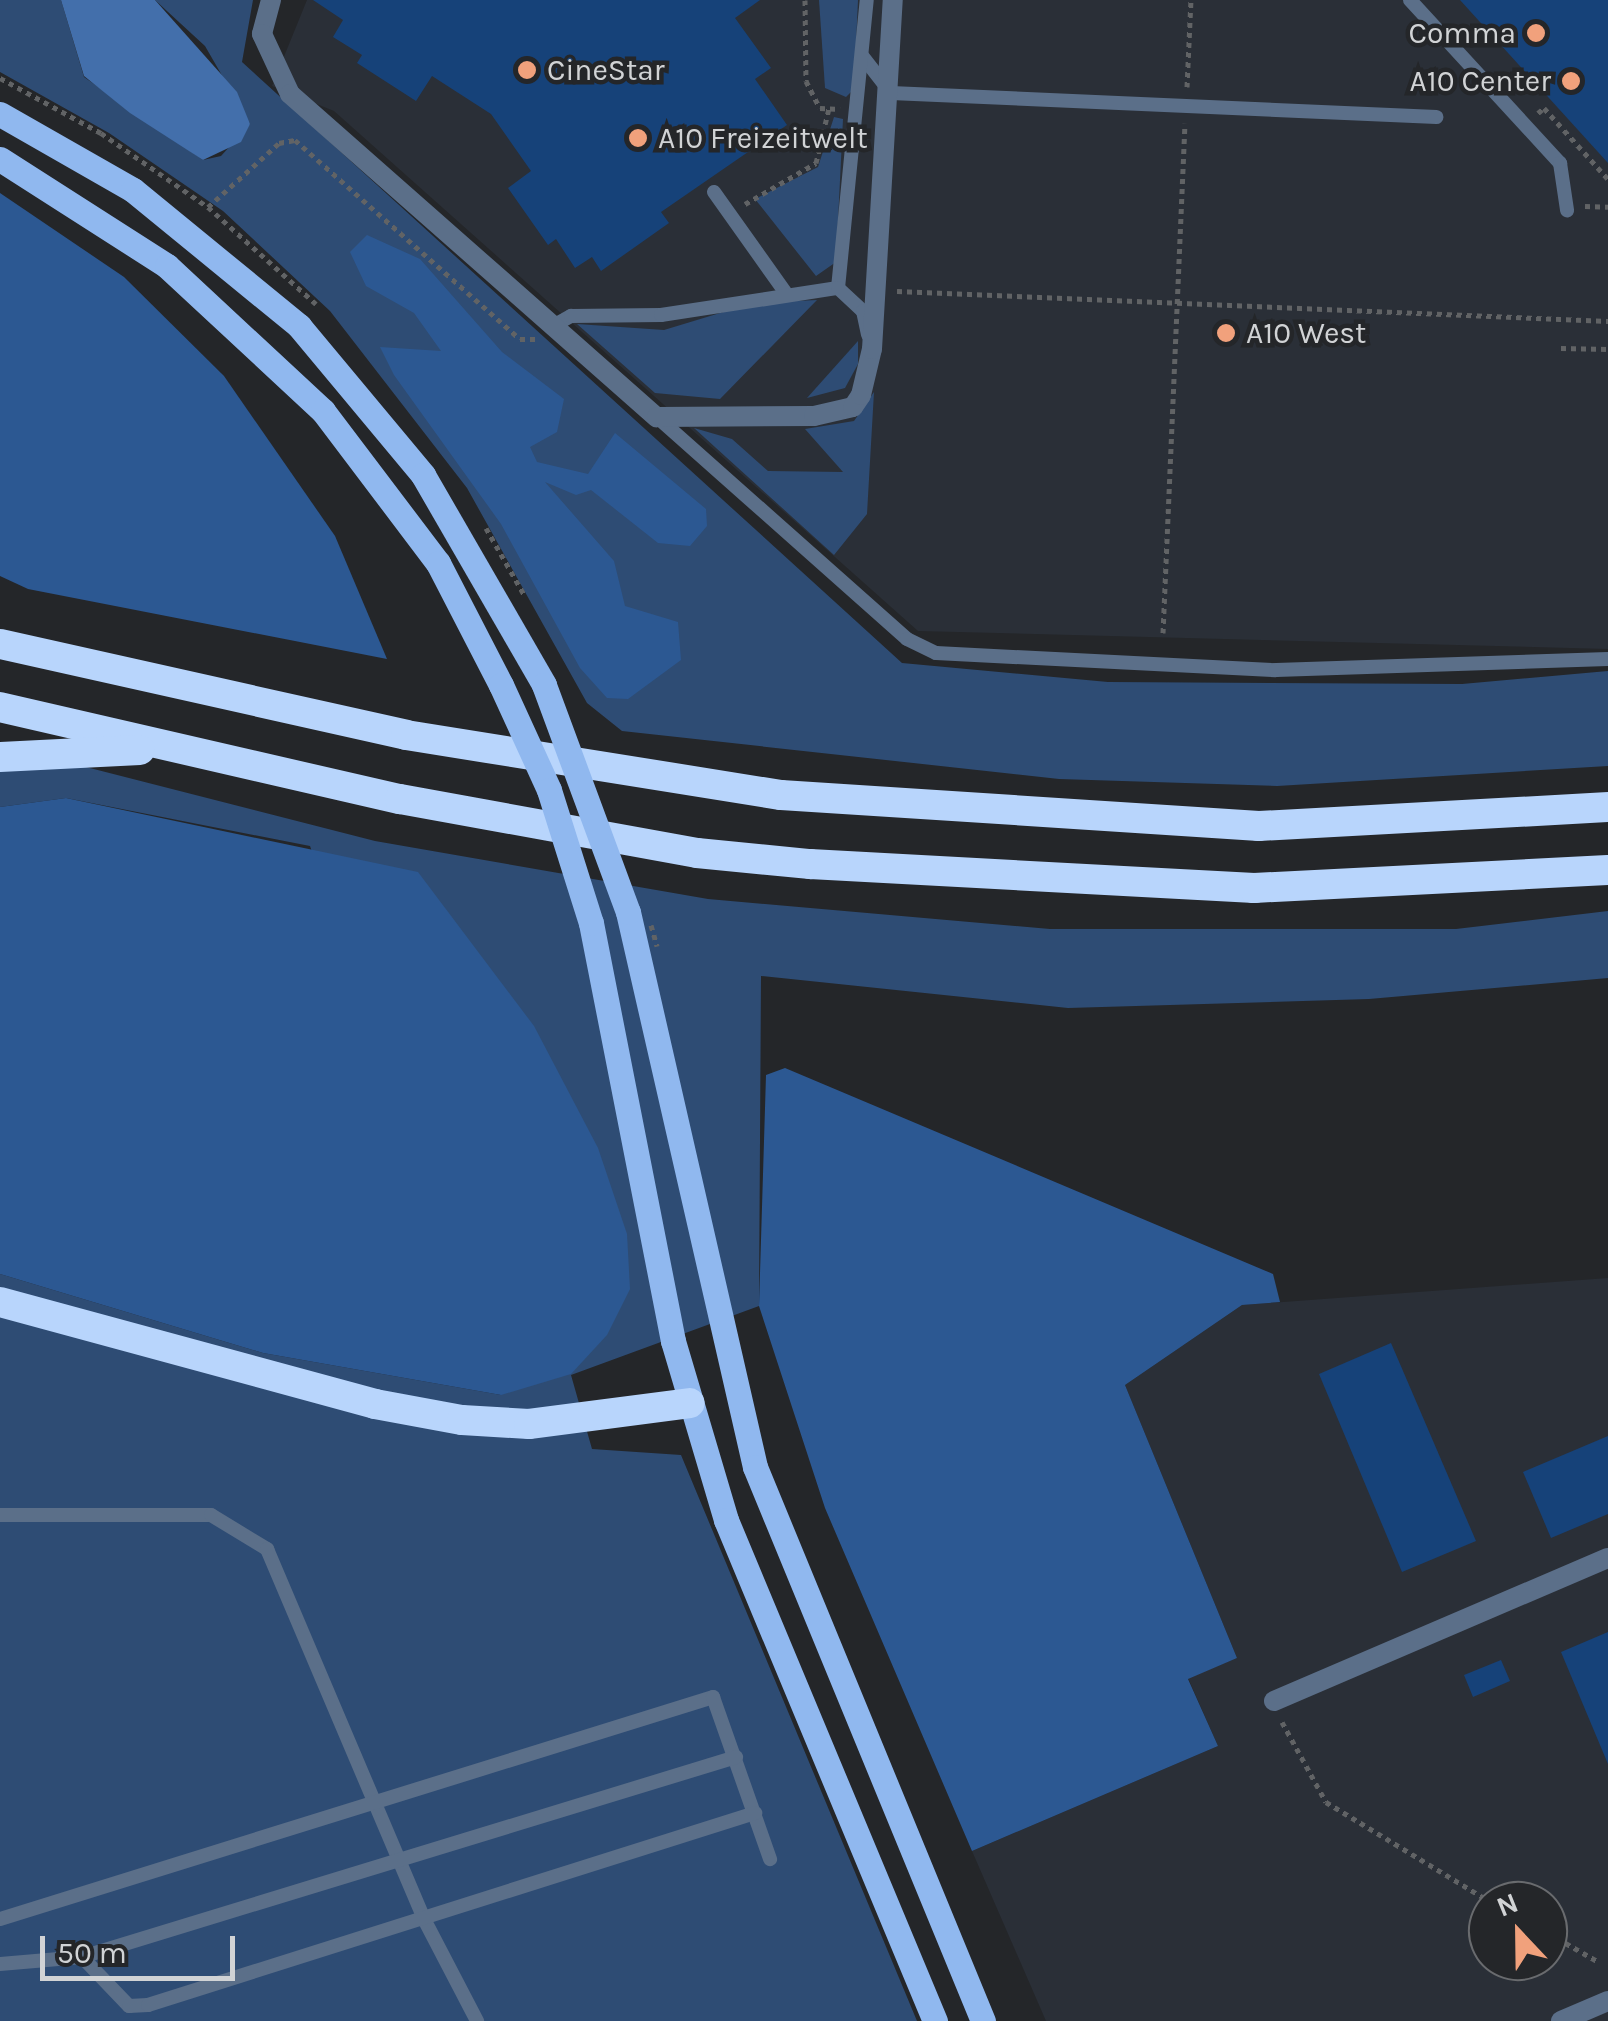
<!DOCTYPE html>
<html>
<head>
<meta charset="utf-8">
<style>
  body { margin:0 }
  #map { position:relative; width:1608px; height:2021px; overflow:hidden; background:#242629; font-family:Karla,sans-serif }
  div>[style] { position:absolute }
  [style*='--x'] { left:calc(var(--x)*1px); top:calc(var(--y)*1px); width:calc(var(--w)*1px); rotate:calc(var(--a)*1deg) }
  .built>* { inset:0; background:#2a2f37 }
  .green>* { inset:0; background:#2e4c74 }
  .forest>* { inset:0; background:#2c5892 }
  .water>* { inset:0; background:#436fab }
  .building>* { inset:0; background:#164279 }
  .path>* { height:5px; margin-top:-2.5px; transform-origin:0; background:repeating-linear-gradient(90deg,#616365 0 5px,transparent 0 10px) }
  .lane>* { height:14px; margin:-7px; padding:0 7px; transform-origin:7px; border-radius:7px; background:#5b6f89 }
  .street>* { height:20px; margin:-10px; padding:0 10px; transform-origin:10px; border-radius:10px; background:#5b6f89 }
  .primary>* { height:25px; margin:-12.5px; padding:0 12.5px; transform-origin:12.5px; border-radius:12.5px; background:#90b8ef }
  .highway>* { height:30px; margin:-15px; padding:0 15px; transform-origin:15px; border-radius:15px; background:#b8d5fc }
  .path-bridge>* { height:5px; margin-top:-2.5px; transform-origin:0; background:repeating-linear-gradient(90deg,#616365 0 5px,transparent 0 10px) }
  .primary-bridge>* { height:25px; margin:-12.5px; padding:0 12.5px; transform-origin:12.5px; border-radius:12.5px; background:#90b8ef }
  .dots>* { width:28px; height:28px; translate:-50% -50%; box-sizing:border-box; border:5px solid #242629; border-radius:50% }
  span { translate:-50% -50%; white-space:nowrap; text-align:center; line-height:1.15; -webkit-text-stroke:9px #242629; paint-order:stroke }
  .poi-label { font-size:30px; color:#d1d3d5 }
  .right { translate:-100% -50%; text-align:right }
  .left { translate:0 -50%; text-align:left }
  .north { position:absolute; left:1468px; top:1881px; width:100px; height:100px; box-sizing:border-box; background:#242629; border:2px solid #696b6e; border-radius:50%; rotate:338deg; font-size:28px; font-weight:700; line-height:40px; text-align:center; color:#d1d3d5 }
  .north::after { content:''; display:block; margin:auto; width:35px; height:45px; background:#f1a17c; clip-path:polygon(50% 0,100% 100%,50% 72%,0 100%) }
  .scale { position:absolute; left:40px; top:1936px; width:195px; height:45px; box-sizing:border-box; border:5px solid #d1d3d5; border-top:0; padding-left:12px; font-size:30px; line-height:35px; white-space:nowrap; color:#d1d3d5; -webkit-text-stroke:8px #242629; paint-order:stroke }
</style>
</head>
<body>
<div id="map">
  <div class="built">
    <i style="clip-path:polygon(307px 0,1608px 0,1608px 649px,918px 631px,334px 111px,272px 86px)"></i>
    <i style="clip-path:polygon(evenodd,1608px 1278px,1608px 2021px,1046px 2021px,972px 1851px,1218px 1746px,1188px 1678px,1237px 1658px,1125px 1385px,1242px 1305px,1608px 1278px,1488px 1901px,1548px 1901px,1548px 1961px,1488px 1961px,1488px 1901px)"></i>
  </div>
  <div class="green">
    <i style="clip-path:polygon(0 0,61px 0,84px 77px,203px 160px,221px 156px,250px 124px,205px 46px,155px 0,253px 0,242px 62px,902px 663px,1108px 682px,1462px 684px,1608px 671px,1608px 766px,1277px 786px,1059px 779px,622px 731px,587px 703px,467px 488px,330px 311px,223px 211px,109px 133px,0 72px)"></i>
    <i style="clip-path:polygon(819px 0,858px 0,854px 89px,846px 97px,825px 88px)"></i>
    <i style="clip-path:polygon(834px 117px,843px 119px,836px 262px,816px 276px,755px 199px,818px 167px)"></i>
    <i style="clip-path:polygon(817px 300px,720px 399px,655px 393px,577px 324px,664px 330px,753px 303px)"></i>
    <i style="clip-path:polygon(858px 341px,858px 364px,845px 388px,807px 398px)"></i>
    <i style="clip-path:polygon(874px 392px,867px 514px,834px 555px,694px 428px,732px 439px,768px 471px,843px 472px,805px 429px,854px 421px)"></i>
    <i style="clip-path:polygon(0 745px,375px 841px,708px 899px,1050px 929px,1456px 929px,1608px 911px,1608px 978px,1369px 999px,1068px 1008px,761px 976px,759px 1306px,571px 1375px,592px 1449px,681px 1455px,917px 2021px,0 2021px,0 1274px,263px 1353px,501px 1395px,310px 846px,66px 798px,0 807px)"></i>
  </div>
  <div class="forest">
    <i style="clip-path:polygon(0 193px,124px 277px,224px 376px,335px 536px,387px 659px,28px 589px,0 576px)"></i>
    <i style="clip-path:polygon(367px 235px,420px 259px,502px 352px,564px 399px,557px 432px,530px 447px,537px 462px,588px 474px,615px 433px,706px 509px,707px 526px,690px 546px,658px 543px,591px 490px,576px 495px,545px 482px,614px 561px,625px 606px,678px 622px,681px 660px,628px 699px,607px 698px,580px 668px,501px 524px,394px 375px,380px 347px,441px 351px,414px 313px,366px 286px,350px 252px)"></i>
    <i style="clip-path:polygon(66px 798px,418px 872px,534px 1026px,598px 1148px,627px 1234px,630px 1289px,607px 1335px,571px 1374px,501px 1395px,263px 1353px,0 1274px,0 807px)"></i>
    <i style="clip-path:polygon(785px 1068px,1273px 1274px,1280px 1302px,1242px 1305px,1125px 1385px,1237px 1658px,1188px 1679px,1218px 1746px,972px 1851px,825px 1508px,759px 1306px,766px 1075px)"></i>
  </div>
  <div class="water">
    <i style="clip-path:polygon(61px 0,155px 0,237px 92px,250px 124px,241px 142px,203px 160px,130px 113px,84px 76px)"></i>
  </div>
  <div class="building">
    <i style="clip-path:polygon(313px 0,760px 0,735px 18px,771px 68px,755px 79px,787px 125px,661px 212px,669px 223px,601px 271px,592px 257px,575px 268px,556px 239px,548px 245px,508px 188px,531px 171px,491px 114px,432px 76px,416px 101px,357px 63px,362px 55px,333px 37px,343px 20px)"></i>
    <i style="clip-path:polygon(1460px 0,1608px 0,1608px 163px)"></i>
    <i style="clip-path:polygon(1391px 1343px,1476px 1541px,1402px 1572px,1319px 1374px)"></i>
    <i style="clip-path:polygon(1608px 1436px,1608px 1514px,1551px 1538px,1523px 1472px)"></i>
    <i style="clip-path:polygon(1608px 1632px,1608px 1764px,1561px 1652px)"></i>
    <i style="clip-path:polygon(1501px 1660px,1510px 1681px,1473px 1697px,1464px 1675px)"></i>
  </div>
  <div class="path">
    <i style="--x:805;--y:0;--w:81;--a:89.3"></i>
    <i style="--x:806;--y:81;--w:30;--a:63"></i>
    <i style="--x:820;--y:108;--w:20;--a:3"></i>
    <i style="--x:0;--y:78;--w:115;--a:28.6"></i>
    <i style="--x:101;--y:133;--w:130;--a:34.7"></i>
    <i style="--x:208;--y:207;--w:145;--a:41.9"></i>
    <i style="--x:1187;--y:87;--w:87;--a:-87.4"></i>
    <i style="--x:1538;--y:113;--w:8;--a:-40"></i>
    <i style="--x:1544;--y:108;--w:96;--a:48"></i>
    <i style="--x:745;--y:204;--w:82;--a:-30"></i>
    <i style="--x:816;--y:163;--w:57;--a:-76.7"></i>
    <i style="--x:1585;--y:206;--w:23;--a:2"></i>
    <i style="--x:208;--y:207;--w:96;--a:-42"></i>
    <i style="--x:279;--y:143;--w:16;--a:-11"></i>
    <i style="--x:295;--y:140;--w:300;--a:41.5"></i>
    <i style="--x:520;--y:339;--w:17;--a:0"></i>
    <i style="--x:897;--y:291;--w:712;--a:2.42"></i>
    <i style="--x:1561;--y:348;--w:47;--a:1.2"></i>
    <i style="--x:486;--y:528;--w:78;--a:60.2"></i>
    <i style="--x:1163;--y:633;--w:510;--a:-87.53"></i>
    <i style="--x:1282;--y:1722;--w:91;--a:61.2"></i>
    <i style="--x:1326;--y:1802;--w:191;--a:31.3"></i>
    <i style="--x:1548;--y:1933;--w:56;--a:29.7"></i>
  </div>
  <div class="lane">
    <i style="--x:1410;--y:0;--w:222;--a:47.4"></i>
    <i style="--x:1560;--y:163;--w:48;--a:81.5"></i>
    <i style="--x:863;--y:57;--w:46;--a:52.1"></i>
    <i style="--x:891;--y:93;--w:546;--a:2.52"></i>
    <i style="--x:714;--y:192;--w:123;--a:54.6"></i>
    <i style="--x:838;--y:288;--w:289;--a:-84.3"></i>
    <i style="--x:551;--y:327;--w:23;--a:-29"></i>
    <i style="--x:571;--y:316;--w:90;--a:-0.6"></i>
    <i style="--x:661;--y:315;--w:179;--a:-8.7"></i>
    <i style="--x:838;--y:288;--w:34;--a:43"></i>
    <i style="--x:863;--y:311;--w:24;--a:78"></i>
    <i style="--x:657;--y:417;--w:334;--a:41.6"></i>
    <i style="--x:907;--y:639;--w:32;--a:26"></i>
    <i style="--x:936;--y:653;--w:340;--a:2.9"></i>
    <i style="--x:1276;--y:670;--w:332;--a:-1.9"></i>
    <i style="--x:0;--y:1515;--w:211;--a:0"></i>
    <i style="--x:211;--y:1515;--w:66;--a:31.3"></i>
    <i style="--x:267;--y:1549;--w:404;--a:67"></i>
    <i style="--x:425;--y:1921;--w:113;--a:62.5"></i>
    <i style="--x:0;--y:1919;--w:747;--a:-17.29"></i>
    <i style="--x:713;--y:1697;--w:172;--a:70.6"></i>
    <i style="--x:82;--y:1957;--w:684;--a:-17"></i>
    <i style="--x:0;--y:1964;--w:82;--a:-4.9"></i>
    <i style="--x:82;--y:1957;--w:68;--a:46.2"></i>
    <i style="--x:129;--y:2006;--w:19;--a:-3"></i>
    <i style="--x:148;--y:2005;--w:637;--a:-17.55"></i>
  </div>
  <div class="street">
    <i style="--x:271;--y:0;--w:35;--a:105"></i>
    <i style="--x:262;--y:34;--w:66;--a:65"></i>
    <i style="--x:290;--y:94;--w:489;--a:41.4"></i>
    <i style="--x:657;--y:417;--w:157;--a:-0.4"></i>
    <i style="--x:814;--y:416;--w:40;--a:-13"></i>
    <i style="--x:853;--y:407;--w:14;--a:-56"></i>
    <i style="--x:861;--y:395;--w:47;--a:-76.6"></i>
    <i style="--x:872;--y:349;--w:350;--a:-86.6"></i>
    <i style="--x:1274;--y:1701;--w:363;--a:-23.2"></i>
    <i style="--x:1561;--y:2021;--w:51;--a:-23.1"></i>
  </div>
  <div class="primary">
    <i style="--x:0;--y:114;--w:153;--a:29.7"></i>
    <i style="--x:133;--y:190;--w:215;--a:39.3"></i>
    <i style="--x:299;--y:326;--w:194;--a:50.2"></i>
    <i style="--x:423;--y:475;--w:242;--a:60"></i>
    <i style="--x:0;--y:159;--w:198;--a:32.6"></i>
    <i style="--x:167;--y:266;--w:213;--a:42.9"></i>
    <i style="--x:323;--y:411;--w:191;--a:52.9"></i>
    <i style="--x:438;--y:563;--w:137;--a:62.7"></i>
    <i style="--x:628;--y:912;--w:569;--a:77.11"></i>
    <i style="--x:755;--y:1467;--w:599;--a:67.63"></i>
    <i style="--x:591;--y:923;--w:426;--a:78.9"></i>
    <i style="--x:673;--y:1341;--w:187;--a:73.5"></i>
    <i style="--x:726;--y:1520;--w:543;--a:67.36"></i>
  </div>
  <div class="highway">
    <i style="--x:0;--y:644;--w:416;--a:12.6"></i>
    <i style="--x:406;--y:735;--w:380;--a:9.1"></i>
    <i style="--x:781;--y:795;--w:479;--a:3.7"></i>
    <i style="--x:1259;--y:826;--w:350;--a:-3.1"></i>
    <i style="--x:0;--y:707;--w:410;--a:13"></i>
    <i style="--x:400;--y:799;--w:302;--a:10.3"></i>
    <i style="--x:697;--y:853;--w:114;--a:5.6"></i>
    <i style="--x:810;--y:864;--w:445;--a:3.1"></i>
    <i style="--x:1254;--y:888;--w:354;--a:-2.9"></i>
    <i style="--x:0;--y:757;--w:140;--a:-2.9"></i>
    <i style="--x:0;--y:1302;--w:389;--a:15.2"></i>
    <i style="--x:375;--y:1404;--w:88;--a:10.4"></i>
    <i style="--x:462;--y:1420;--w:67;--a:3.4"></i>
    <i style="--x:529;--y:1424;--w:162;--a:-7.4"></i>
  </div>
  <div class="path-bridge">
    <i style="--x:651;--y:925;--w:22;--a:74"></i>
  </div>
  <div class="primary-bridge">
    <i style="--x:501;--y:685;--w:115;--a:65.4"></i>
    <i style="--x:549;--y:790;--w:139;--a:72.5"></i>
    <i style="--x:544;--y:685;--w:242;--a:69.7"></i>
  </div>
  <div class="dots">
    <i style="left:1536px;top:33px;background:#f1a17c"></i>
    <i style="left:527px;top:70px;background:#f1a17c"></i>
    <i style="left:1571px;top:81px;background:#f1a17c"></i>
    <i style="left:638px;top:138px;background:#f1a17c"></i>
    <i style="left:1226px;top:333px;background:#f1a17c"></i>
  </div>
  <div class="poi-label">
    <span class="right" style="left:1516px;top:33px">Comma</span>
    <span class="left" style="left:547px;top:70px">CineStar</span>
    <span class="right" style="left:1551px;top:81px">A10 Center</span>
    <span class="left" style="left:658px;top:138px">A10 Freizeitwelt</span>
    <span class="left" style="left:1246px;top:333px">A10 West</span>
  </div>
  <div class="north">N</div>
  <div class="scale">50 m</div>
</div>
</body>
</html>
